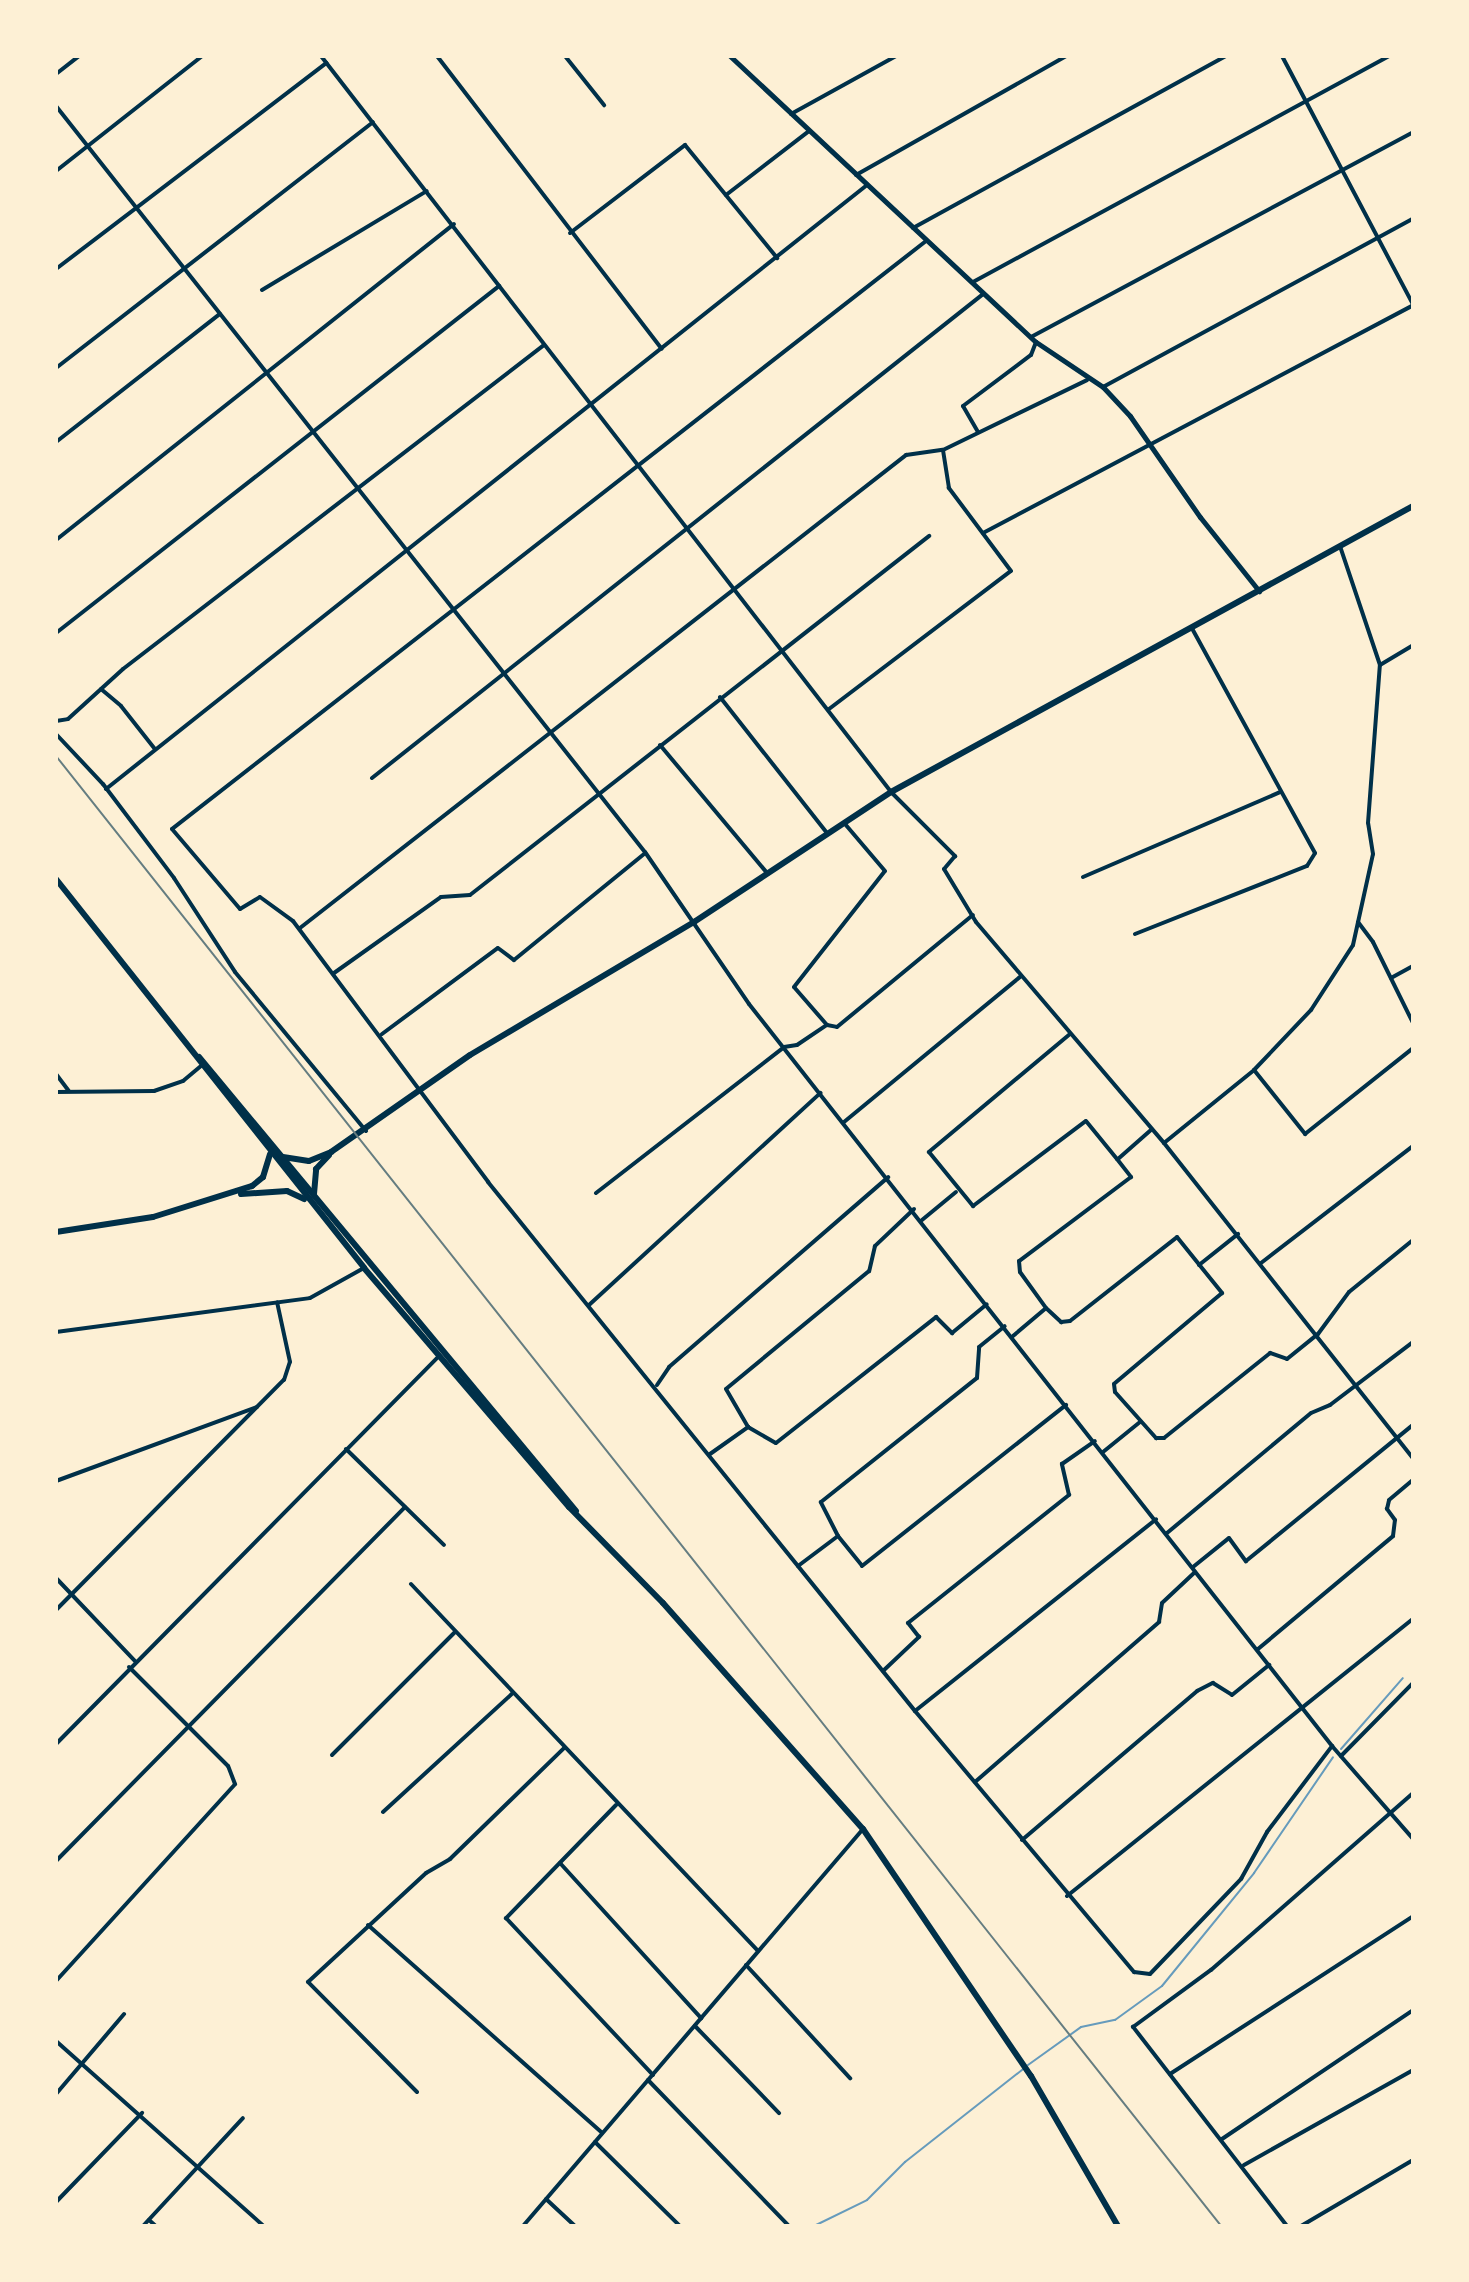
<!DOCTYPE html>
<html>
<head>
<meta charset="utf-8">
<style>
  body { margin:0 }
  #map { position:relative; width:1469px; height:2282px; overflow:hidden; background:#fdf0d5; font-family:"Crimson Pro",serif }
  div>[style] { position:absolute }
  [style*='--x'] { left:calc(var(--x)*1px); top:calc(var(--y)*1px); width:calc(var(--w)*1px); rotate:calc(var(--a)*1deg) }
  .stream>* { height:2px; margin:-1px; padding:0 1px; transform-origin:1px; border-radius:1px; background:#669bbc }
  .minor>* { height:4px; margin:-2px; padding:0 2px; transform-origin:2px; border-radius:2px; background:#003049 }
  .tertiary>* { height:5px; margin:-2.5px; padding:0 2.5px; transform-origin:2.5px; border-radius:2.5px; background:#003049 }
  .secondary>* { height:6px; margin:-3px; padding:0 3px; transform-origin:3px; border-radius:3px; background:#003049 }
  .rail>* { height:2px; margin:-1px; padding:0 1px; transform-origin:1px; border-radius:1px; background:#657d81 }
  span { translate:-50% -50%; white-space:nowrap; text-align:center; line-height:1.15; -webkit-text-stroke:8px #fdf0d5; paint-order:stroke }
  .frame { position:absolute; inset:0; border:58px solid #fdf0d5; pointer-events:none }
</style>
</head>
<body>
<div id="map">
  <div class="stream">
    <i style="--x:1341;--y:1749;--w:94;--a:-48.9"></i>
    <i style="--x:1028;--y:2065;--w:65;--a:-35.6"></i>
    <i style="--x:1081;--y:2027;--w:35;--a:-12"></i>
    <i style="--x:1115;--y:2020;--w:58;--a:-35.9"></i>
    <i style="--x:1162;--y:1986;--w:146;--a:-50.8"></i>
    <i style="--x:1254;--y:1873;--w:140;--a:-55.7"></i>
    <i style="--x:814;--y:2226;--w:59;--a:-26.1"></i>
    <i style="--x:867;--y:2200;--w:54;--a:-45"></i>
    <i style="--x:905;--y:2162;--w:150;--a:-38.2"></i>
  </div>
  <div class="minor">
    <i style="--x:321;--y:56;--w:931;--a:52.24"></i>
    <i style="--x:891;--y:792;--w:91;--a:45"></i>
    <i style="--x:955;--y:856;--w:17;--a:130"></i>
    <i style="--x:944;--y:869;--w:62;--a:58.9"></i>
    <i style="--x:976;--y:922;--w:290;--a:49.6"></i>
    <i style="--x:1164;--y:1143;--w:402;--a:51.7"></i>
    <i style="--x:437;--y:56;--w:369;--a:52.5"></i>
    <i style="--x:565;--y:56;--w:63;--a:51.5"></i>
    <i style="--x:1282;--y:56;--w:280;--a:62.2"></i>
    <i style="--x:56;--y:74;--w:29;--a:-38"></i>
    <i style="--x:56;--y:106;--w:950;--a:51.71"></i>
    <i style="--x:645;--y:852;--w:184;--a:55.6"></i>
    <i style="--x:749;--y:1004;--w:944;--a:51.84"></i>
    <i style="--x:1332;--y:1746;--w:123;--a:48.9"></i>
    <i style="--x:791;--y:114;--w:120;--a:-28.9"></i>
    <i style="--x:56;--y:171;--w:186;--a:-38.2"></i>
    <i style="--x:856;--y:175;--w:241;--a:-29.5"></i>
    <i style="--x:726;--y:195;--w:105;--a:-37.6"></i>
    <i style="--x:913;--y:228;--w:357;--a:-28.8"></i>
    <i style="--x:570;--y:233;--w:145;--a:-37.4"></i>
    <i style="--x:685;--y:145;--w:146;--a:50.8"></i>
    <i style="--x:926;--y:241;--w:956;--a:142.05"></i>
    <i style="--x:172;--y:829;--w:105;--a:49.6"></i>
    <i style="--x:240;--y:909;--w:23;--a:-31"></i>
    <i style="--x:260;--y:897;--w:41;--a:36"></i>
    <i style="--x:293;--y:921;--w:326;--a:53.2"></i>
    <i style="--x:488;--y:1182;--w:680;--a:51.09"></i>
    <i style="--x:915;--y:1711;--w:341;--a:50"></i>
    <i style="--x:1134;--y:1972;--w:16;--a:7"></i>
    <i style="--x:1150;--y:1974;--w:132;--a:-46.2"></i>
    <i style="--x:1241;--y:1879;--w:54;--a:-61"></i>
    <i style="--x:1267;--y:1832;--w:108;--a:-52.9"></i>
    <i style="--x:56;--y:269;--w:340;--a:-37.3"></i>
    <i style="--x:973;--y:282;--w:473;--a:-28.5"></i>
    <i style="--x:262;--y:290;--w:192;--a:-31"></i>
    <i style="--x:1031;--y:337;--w:434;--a:-28.2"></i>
    <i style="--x:56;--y:368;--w:401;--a:-37.8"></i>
    <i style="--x:1103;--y:387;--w:353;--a:-28.5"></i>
    <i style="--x:978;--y:432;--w:30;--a:-120"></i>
    <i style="--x:963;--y:406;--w:85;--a:-36.9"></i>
    <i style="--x:1031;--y:355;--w:14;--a:-69"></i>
    <i style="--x:56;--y:442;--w:208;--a:-38"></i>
    <i style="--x:983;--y:533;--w:487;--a:-27.9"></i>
    <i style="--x:56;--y:540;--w:508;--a:-38.45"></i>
    <i style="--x:56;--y:633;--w:563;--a:-38.07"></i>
    <i style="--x:1380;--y:665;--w:39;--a:-31"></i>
    <i style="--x:101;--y:689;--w:26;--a:40"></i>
    <i style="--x:121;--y:706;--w:55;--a:51.7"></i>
    <i style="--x:720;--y:697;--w:173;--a:51.8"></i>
    <i style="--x:829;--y:709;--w:228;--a:-37.2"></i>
    <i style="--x:1011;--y:571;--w:104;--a:-126.8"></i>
    <i style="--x:949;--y:488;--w:38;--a:-99"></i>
    <i style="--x:56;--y:721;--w:12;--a:-9"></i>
    <i style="--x:68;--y:719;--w:74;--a:-42.3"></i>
    <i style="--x:123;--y:669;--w:531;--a:-37.58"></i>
    <i style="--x:56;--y:734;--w:69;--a:46.8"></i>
    <i style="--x:103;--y:784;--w:118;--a:52.9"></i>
    <i style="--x:174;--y:878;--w:112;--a:57"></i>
    <i style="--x:235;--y:972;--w:206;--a:50.5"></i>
    <i style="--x:660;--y:745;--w:168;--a:50.1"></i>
    <i style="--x:372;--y:778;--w:779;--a:-38.38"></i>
    <i style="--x:106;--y:789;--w:972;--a:-38.44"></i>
    <i style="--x:1083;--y:877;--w:215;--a:-23.3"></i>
    <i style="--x:1358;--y:922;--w:25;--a:53"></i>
    <i style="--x:1373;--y:942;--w:90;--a:63.7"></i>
    <i style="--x:300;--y:928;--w:769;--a:-37.97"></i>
    <i style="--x:906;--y:455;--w:37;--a:-8"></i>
    <i style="--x:943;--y:450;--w:160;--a:-25.9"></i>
    <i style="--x:1135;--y:934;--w:185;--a:-21.6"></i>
    <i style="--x:1307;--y:866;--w:15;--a:-58"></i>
    <i style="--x:1315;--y:853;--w:256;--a:-118.7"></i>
    <i style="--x:334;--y:973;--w:131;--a:-35.4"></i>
    <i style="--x:441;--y:897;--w:29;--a:-4"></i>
    <i style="--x:470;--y:895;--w:583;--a:-38.03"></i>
    <i style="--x:1391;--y:978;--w:25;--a:-29"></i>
    <i style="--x:827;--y:1025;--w:50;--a:-131"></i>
    <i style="--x:794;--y:987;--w:147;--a:-51.9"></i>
    <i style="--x:885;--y:871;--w:62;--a:-130.4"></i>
    <i style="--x:382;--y:1034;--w:144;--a:-36.6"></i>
    <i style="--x:498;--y:948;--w:20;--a:37"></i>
    <i style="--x:514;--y:960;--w:169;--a:-39.2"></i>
    <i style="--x:1070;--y:1034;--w:184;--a:140.1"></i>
    <i style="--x:929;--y:1152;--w:70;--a:50.8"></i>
    <i style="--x:973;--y:1206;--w:141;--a:-37"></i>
    <i style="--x:1086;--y:1121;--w:49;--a:50.8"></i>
    <i style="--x:1117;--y:1159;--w:23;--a:52"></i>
    <i style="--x:1131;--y:1177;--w:140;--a:143.1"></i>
    <i style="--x:1019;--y:1261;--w:11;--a:85"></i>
    <i style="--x:1020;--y:1272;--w:44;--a:54.2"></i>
    <i style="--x:1046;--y:1308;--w:21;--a:43"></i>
    <i style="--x:1061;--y:1322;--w:9;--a:-6"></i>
    <i style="--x:1070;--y:1321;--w:136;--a:-38.1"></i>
    <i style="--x:1177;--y:1237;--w:72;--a:51.2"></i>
    <i style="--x:1222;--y:1293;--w:141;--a:139.9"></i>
    <i style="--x:1114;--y:1384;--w:8;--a:83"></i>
    <i style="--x:1115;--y:1392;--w:62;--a:48.3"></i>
    <i style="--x:1156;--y:1438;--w:8;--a:0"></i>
    <i style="--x:1164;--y:1438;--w:136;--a:-38.7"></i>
    <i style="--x:1270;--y:1353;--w:18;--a:19"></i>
    <i style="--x:1287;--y:1359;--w:40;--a:-39"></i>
    <i style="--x:1318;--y:1334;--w:52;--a:-53.6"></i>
    <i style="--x:1349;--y:1292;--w:82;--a:-39.1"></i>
    <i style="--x:1254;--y:1070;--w:82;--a:51.4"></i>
    <i style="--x:1305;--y:1134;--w:138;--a:-38.5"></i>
    <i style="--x:56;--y:1074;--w:21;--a:53"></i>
    <i style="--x:56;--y:1092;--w:98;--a:-0.6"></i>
    <i style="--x:154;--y:1091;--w:31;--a:-19"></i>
    <i style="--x:183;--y:1081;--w:23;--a:-40"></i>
    <i style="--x:844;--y:1122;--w:229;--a:-39.5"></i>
    <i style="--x:1164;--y:1143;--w:116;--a:-39"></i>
    <i style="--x:1254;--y:1070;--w:83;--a:-46.5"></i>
    <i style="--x:1311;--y:1010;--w:77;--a:-57.1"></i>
    <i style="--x:1353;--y:945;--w:93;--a:-77.6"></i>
    <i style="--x:1373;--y:854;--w:31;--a:-99"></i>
    <i style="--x:1368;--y:823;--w:158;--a:-85.7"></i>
    <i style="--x:1380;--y:665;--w:126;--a:-108.6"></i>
    <i style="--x:1118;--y:1159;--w:45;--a:-41.4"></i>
    <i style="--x:596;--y:1193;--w:238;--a:-37.8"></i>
    <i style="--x:784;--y:1047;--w:13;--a:-9"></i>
    <i style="--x:797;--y:1045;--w:36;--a:-34"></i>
    <i style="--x:827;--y:1025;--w:10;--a:11"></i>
    <i style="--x:837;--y:1027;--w:176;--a:-39.5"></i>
    <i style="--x:914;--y:1209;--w:54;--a:136.5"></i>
    <i style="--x:875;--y:1246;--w:26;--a:103"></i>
    <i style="--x:869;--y:1271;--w:185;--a:140.5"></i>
    <i style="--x:726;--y:1389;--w:44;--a:59.9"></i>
    <i style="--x:748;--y:1427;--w:32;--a:30"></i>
    <i style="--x:776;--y:1443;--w:204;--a:-38.2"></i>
    <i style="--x:936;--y:1317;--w:23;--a:45"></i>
    <i style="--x:952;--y:1333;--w:45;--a:-39.6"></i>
    <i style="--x:922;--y:1220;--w:44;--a:-39.5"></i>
    <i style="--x:1261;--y:1263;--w:192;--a:-37.6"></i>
    <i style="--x:1199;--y:1265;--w:50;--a:-38.5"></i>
    <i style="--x:589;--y:1305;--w:314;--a:-42.5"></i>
    <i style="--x:56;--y:1332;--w:256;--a:-7.6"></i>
    <i style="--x:310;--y:1298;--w:62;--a:-29.1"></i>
    <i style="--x:1013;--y:1336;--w:43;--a:-40.3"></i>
    <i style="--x:657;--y:1385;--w:22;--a:-56"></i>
    <i style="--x:669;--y:1367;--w:290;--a:-40.9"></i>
    <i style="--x:346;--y:1449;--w:137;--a:44.4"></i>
    <i style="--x:1103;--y:1452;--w:48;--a:-39"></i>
    <i style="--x:710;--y:1454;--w:47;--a:-35.4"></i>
    <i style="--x:56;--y:1481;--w:214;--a:-20.2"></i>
    <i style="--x:1167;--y:1533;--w:187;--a:-39.8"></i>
    <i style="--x:1311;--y:1413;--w:21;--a:-23"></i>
    <i style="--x:1330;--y:1405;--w:104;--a:-37.2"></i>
    <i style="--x:838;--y:1536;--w:38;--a:51"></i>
    <i style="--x:862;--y:1566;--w:260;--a:-38.3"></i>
    <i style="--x:798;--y:1566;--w:50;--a:-36.9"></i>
    <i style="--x:838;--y:1536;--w:38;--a:-117"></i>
    <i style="--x:821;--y:1502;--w:199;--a:-38.5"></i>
    <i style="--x:977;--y:1378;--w:31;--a:-86"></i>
    <i style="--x:979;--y:1347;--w:33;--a:-39"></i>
    <i style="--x:1193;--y:1567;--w:46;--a:-38.9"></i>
    <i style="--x:1229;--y:1538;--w:29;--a:54"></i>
    <i style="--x:1246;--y:1561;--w:215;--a:-39.2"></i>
    <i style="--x:56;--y:1578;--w:115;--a:46.4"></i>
    <i style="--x:411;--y:1584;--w:505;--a:46.6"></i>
    <i style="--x:56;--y:1610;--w:324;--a:-45.3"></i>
    <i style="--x:284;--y:1380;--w:19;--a:-72"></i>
    <i style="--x:290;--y:1362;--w:61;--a:-102.2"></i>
    <i style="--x:1258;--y:1649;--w:176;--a:-39.9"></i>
    <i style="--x:1393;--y:1536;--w:16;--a:-83"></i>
    <i style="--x:1395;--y:1520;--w:14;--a:-126"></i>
    <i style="--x:1387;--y:1509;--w:9;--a:-77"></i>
    <i style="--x:1389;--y:1500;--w:31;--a:-40"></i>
    <i style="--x:883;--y:1671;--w:50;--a:-43.4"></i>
    <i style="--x:919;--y:1637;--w:18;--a:-128"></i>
    <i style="--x:908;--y:1623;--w:206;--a:-38.5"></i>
    <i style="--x:1069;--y:1495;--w:32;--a:-103"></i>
    <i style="--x:1062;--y:1464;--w:40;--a:-34.9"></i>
    <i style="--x:915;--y:1711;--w:308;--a:-38.5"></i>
    <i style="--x:56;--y:1744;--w:544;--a:-45.37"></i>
    <i style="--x:332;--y:1755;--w:174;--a:-45"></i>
    <i style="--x:1341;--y:1756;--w:103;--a:-45.4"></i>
    <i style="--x:975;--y:1782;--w:244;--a:-41"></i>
    <i style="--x:1159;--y:1622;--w:19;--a:-81"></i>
    <i style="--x:1162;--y:1603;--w:45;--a:-43.2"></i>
    <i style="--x:616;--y:1805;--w:158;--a:134.2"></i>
    <i style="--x:506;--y:1918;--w:215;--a:46.9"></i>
    <i style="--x:383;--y:1812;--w:176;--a:-42.5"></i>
    <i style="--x:1022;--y:1840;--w:230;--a:-40.4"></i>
    <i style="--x:1197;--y:1691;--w:18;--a:-27"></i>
    <i style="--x:1213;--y:1683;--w:22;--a:32"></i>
    <i style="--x:1232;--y:1695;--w:48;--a:-39"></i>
    <i style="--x:56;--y:1861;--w:497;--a:-45.4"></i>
    <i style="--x:560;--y:1863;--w:210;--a:47.7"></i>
    <i style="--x:1067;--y:1896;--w:443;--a:-38.7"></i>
    <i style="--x:368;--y:1925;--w:313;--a:41.6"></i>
    <i style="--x:746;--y:1965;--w:154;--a:47.4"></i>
    <i style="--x:56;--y:1981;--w:266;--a:-47.7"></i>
    <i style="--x:235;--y:1784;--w:19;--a:-111"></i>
    <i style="--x:228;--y:1766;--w:140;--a:-135"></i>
    <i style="--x:695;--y:2026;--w:121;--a:46"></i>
    <i style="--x:56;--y:2041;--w:278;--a:41.7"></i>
    <i style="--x:1170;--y:2074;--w:290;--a:-33"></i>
    <i style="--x:648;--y:2080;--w:202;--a:46"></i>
    <i style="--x:417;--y:2092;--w:155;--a:-134.7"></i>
    <i style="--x:308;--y:1982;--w:161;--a:-42.7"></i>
    <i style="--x:426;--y:1873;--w:28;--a:-30"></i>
    <i style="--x:450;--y:1859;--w:159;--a:-44.2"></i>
    <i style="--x:56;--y:2094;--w:105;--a:-49.6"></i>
    <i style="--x:1222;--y:2139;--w:230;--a:-34"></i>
    <i style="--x:595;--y:2142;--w:120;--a:44.7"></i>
    <i style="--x:1244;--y:2165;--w:194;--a:-29.3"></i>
    <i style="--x:546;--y:2199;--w:40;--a:43"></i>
    <i style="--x:56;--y:2202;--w:124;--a:-46"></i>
    <i style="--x:149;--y:2220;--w:9;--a:41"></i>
    <i style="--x:143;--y:2226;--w:147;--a:-47.2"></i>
    <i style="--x:523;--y:2226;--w:523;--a:-49.42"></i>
    <i style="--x:1287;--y:2226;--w:252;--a:-127.7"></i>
    <i style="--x:1133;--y:2027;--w:97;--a:-36.2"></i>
    <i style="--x:1211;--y:1970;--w:269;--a:-41.2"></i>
    <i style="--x:1301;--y:2226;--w:130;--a:-30.5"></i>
  </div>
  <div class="tertiary">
    <i style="--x:730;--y:56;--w:419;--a:43.1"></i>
    <i style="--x:1036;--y:342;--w:81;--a:33.9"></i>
    <i style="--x:1103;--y:387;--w:40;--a:47"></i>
    <i style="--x:1130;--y:416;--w:123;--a:55.3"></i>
    <i style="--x:1200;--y:517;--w:95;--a:51.4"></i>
  </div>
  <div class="secondary">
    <i style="--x:56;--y:879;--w:496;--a:51.6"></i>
    <i style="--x:364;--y:1268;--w:315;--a:49.4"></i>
    <i style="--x:569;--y:1507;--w:134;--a:45.6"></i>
    <i style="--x:663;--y:1603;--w:302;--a:48.5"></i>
    <i style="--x:863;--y:1829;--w:299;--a:55.8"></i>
    <i style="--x:1031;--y:2076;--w:173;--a:59.9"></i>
    <i style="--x:199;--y:1057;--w:590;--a:50.29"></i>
    <i style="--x:283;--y:1157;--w:26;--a:9"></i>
    <i style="--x:309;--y:1161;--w:24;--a:-22"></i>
    <i style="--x:331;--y:1152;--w:169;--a:-34.9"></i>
    <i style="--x:470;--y:1055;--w:261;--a:-30.7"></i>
    <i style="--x:694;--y:922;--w:236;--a:-33.4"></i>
    <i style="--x:891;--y:792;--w:595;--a:-28.72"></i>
    <i style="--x:241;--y:1194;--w:46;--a:-3.7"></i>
    <i style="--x:287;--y:1191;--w:19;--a:25"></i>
    <i style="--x:314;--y:1194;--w:25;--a:-85"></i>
    <i style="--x:316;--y:1169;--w:19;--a:-47"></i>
    <i style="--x:56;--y:1232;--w:98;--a:-8.8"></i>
    <i style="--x:153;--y:1217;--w:104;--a:-17.4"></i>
    <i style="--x:252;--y:1186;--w:14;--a:-39"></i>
    <i style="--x:263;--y:1177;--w:24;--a:-73"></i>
  </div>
  <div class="rail">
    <i style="--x:56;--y:756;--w:1876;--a:51.6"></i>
  </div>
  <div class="frame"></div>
</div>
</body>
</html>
